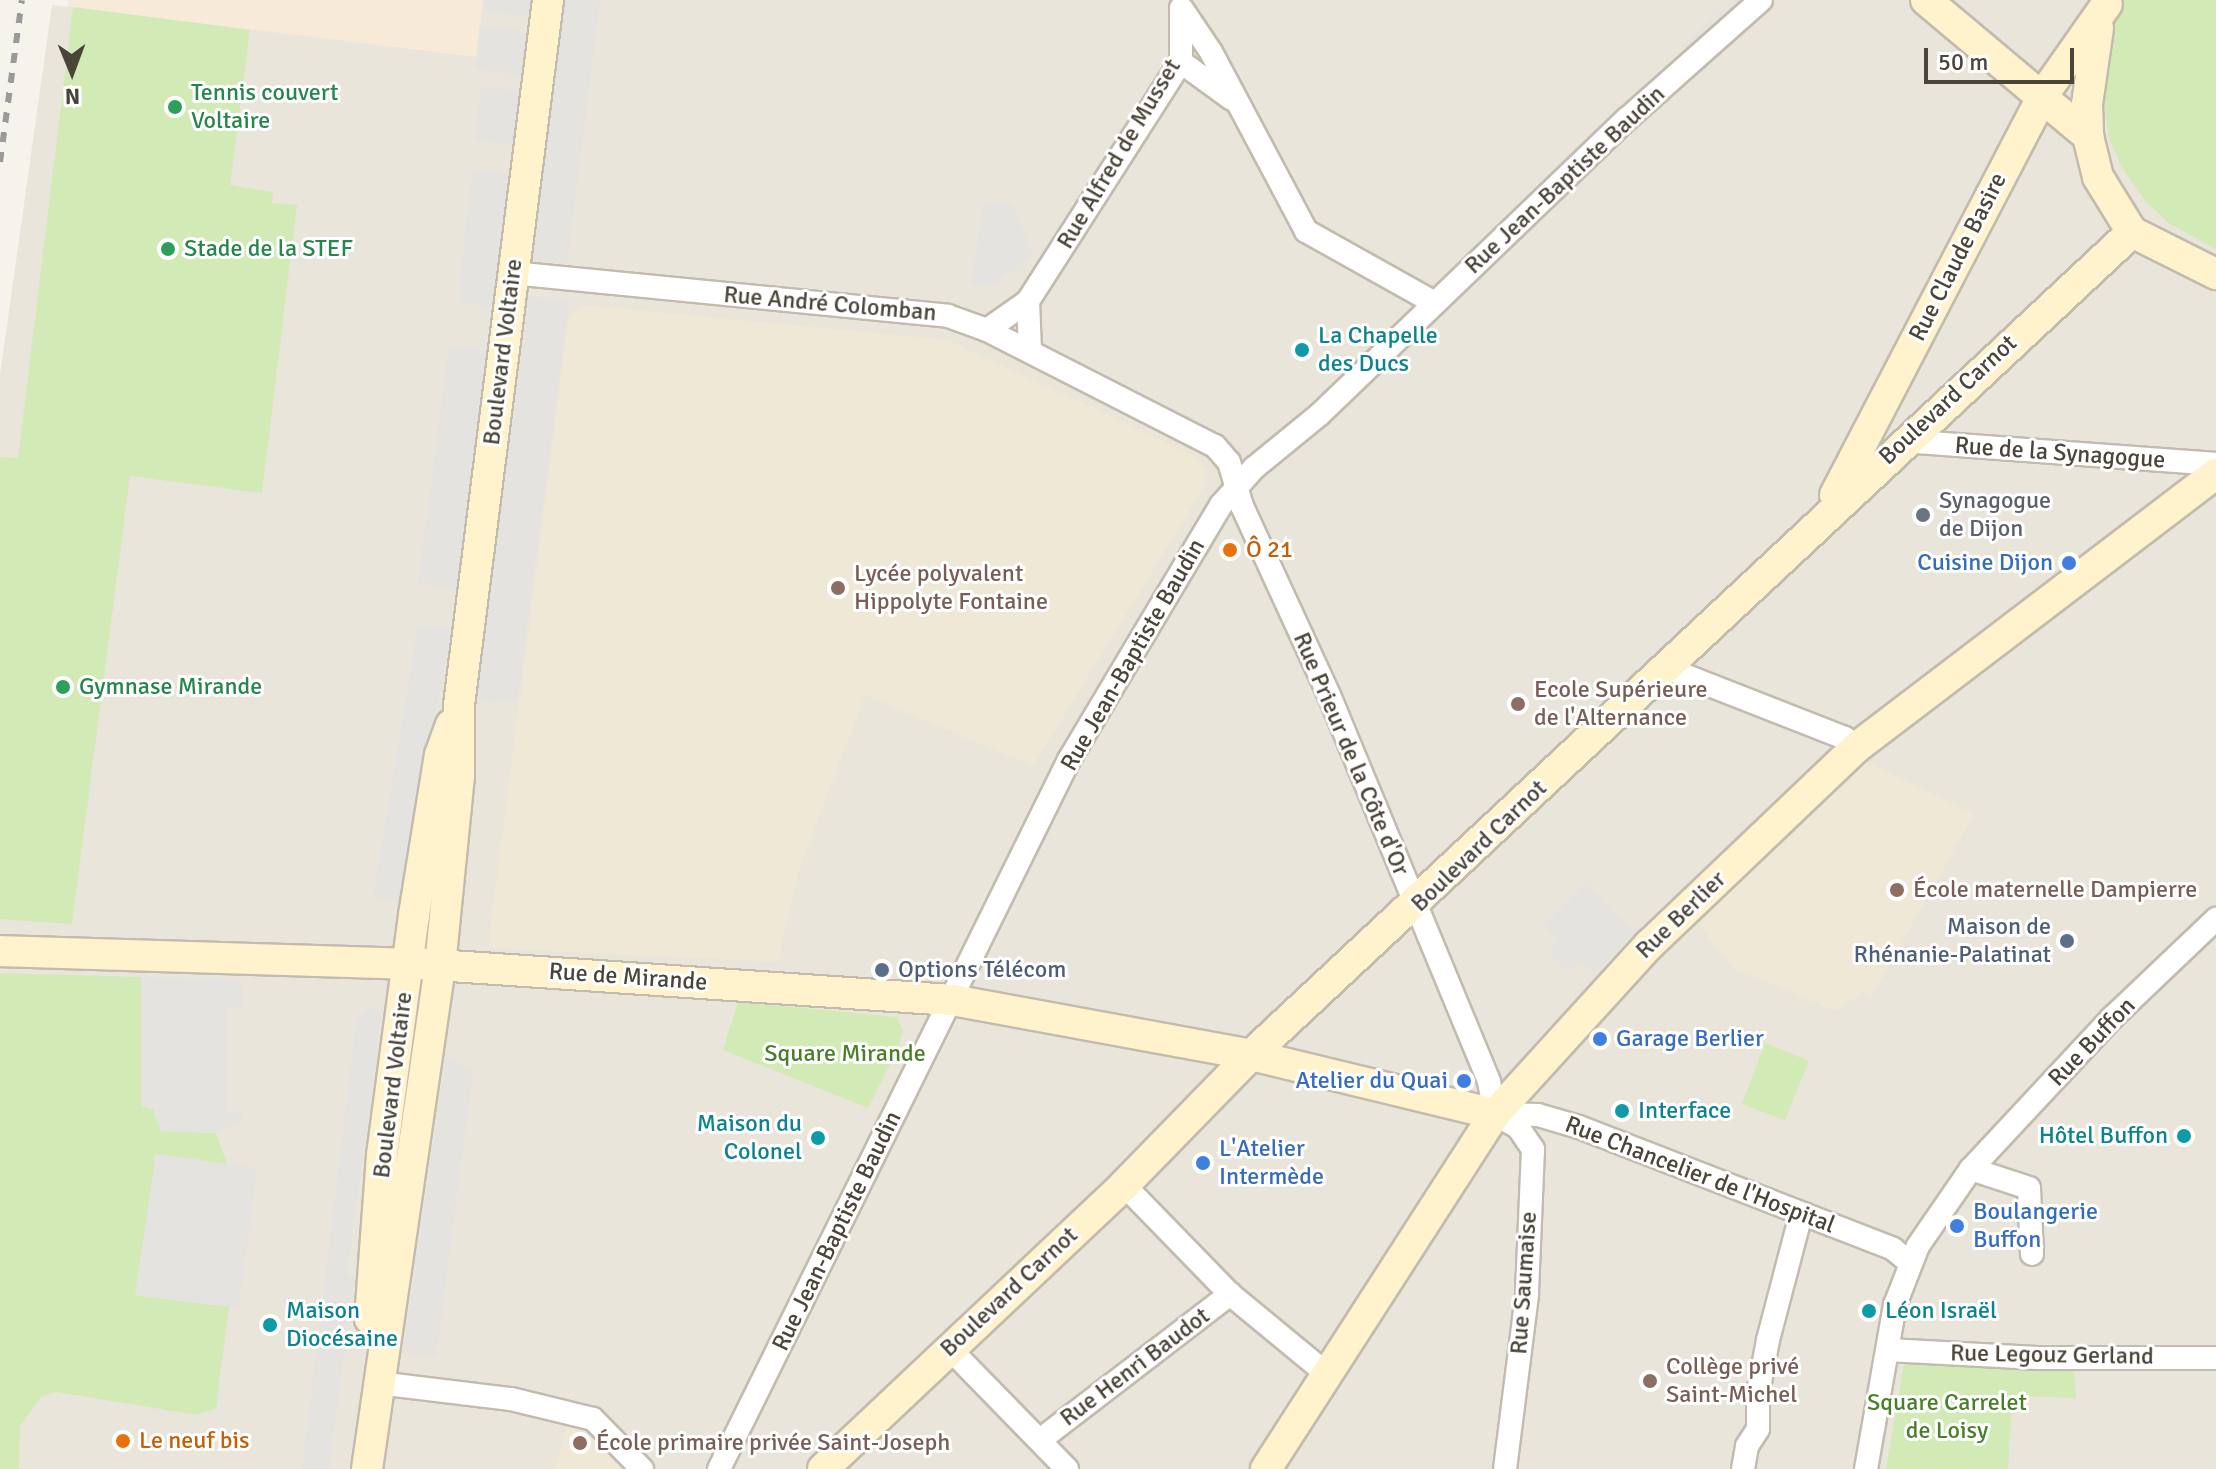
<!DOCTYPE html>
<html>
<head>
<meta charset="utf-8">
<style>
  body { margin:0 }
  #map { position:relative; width:2216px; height:1469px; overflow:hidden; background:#f6f3ec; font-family:Signika,sans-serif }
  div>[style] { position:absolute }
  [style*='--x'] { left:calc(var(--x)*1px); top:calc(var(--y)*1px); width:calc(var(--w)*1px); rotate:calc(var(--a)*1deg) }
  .residential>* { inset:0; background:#eae5da }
  .commercial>* { inset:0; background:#f7ead8 }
  .education>* { inset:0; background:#efe8d6 }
  .green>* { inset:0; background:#d2eab5 }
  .parking>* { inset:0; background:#e5e3e0 }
  .roads { filter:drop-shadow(2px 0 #c2bbae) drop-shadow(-2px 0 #c2bbae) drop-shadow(0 2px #c2bbae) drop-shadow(0 -2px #c2bbae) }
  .street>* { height:22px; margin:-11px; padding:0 11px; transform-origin:11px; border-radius:11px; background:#fff }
  .secondary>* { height:30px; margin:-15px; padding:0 15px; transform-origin:15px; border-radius:15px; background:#fff3cd }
  .rail>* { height:6px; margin-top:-3px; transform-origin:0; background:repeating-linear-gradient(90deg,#9a9a9a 0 10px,transparent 0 20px) }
  .dots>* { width:22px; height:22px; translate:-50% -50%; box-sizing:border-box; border:4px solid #fff; border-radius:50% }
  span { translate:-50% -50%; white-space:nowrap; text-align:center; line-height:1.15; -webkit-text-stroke:6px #fff; paint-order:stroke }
  .leisure-label { font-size:24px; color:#27864d }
  .left { translate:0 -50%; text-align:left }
  .street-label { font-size:24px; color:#4b4439 }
  .culture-label { font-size:24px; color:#0d838f }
  .right { translate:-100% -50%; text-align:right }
  .worship-label { font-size:24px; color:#5b616d }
  .food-label { font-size:24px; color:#c56008 }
  .shop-label { font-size:24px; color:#366cbe }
  .education-label { font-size:24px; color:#785e54 }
  .service-label { font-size:24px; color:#4e5e75 }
  .park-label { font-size:24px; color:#4a7f2a }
  .north { position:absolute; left:32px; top:32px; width:80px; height:80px; -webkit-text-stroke:6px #fff; paint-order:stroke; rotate:179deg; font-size:22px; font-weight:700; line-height:32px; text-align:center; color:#4b4439 }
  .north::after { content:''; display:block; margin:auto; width:28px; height:36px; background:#4b4439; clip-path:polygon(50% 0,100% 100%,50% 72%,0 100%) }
  .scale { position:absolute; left:1924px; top:48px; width:150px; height:36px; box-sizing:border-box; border:4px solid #4b4439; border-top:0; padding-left:10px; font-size:24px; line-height:28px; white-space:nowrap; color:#4b4439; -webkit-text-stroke:6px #fff; paint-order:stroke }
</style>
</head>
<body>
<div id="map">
  <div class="residential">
    <i style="clip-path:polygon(69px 0,2216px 0,2216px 1469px,0 1469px,0 375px,52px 5px,68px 7px)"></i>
  </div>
  <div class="commercial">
    <i style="clip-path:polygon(70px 0,483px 0,476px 57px,69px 7px)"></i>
  </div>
  <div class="education">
    <i style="clip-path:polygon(583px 305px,947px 340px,1195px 456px,1205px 471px,1203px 489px,1033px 766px,865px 695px,798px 872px,778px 962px,488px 948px,569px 315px)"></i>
    <i style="clip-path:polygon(1862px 760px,1974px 814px,1872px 996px,1863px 992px,1836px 1011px,1732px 967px,1695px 919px)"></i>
    <i style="clip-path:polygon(567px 1427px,590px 1435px,623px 1469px,555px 1469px)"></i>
  </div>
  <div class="green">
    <i style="clip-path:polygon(2123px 0,2216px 0,2216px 249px,2170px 224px,2147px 203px,2122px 168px,2109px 138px,2101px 80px,2105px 45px)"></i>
    <i style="clip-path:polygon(73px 7px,250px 30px,230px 185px,273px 192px,272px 203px,297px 205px,262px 493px,130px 476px,72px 924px,0 919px,0 457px,18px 458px)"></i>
    <i style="clip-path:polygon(0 973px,141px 977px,141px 1106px,153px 1109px,162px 1131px,216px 1133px,227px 1164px,156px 1155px,136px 1295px,229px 1307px,216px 1408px,197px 1415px,57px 1392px,42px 1396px,20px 1426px,19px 1469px,0 1469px)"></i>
    <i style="clip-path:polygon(738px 1002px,897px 1017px,903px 1031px,900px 1043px,868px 1108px,723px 1050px)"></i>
    <i style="clip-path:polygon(1765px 1043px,1809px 1061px,1785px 1120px,1742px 1104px)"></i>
    <i style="clip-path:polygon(1904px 1363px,2074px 1371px,2076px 1398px,2012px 1396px,2008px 1469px,1886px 1469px)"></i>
  </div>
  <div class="parking">
    <i style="clip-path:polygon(484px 0,532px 0,530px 17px,483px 11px)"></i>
    <i style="clip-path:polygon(562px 0,600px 0,567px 265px,530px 260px)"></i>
    <i style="clip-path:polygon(1733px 0,1753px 0,1700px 49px,1681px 47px)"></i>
    <i style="clip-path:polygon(480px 26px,526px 31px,521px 75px,475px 69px)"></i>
    <i style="clip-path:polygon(481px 87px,521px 91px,515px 145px,475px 140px)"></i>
    <i style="clip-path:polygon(472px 170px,508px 174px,494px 307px,458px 303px)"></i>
    <i style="clip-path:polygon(1011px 202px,1034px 254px,996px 284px,971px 285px,983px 205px)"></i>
    <i style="clip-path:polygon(529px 296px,569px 302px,517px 701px,485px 702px,477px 700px,479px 675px)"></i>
    <i style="clip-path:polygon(449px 346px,489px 351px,457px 589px,418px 584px)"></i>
    <i style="clip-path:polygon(418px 625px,451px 630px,403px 902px,373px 896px)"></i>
    <i style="clip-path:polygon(1585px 884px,1635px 933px,1594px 974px,1580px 961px,1568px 972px,1548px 952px,1559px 941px,1543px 926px)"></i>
    <i style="clip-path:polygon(141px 977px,242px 980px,242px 1008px,226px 1008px,226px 1111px,242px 1112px,242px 1120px,216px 1133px,161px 1131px,153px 1109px,141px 1106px)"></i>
    <i style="clip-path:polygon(372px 1006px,382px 1014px,347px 1274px,354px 1277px,329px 1469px,302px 1469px,357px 1016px)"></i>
    <i style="clip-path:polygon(446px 1056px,473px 1072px,436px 1357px,403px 1352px)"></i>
    <i style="clip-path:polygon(156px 1154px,257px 1168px,239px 1308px,135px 1295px)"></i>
  </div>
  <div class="roads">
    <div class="street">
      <i style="--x:1182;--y:9;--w:52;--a:56"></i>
      <i style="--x:1211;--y:52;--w:203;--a:62"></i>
      <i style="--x:1306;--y:231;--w:145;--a:29.2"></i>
      <i style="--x:1181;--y:62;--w:63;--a:36"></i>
      <i style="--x:512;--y:273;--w:438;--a:5.6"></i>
      <i style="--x:948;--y:316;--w:41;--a:19.7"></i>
      <i style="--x:987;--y:330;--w:256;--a:27"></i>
      <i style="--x:1215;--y:446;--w:21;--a:49"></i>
      <i style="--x:1229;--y:462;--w:46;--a:73.5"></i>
      <i style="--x:1242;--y:506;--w:208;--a:65.3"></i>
      <i style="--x:1329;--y:695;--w:419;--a:67.5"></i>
      <i style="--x:1489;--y:1082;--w:33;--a:79"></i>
      <i style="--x:1028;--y:301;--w:50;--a:87.7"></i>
      <i style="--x:987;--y:330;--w:50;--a:-35.3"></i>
      <i style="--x:1028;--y:301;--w:284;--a:-57.4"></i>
      <i style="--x:1181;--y:62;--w:54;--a:-90"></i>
      <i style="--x:1904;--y:441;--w:313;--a:4.2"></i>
      <i style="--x:1666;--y:668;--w:192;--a:21.4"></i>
      <i style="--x:1845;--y:738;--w:15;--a:37"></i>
      <i style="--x:1495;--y:1114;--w:43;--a:1.3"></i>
      <i style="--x:1538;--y:1115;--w:43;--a:16.3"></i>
      <i style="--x:1579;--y:1127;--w:337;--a:21.2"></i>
      <i style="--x:1893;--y:1249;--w:21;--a:39"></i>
      <i style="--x:1496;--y:1115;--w:25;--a:29"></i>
      <i style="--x:1518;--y:1127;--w:27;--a:56"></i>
      <i style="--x:1533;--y:1149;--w:146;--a:92.4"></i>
      <i style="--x:1527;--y:1295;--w:175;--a:97.2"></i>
      <i style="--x:1971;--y:1169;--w:61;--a:18.1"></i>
      <i style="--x:2029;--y:1188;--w:66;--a:87.4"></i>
      <i style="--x:1124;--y:1185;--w:152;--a:45.8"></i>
      <i style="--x:1230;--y:1294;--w:126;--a:39.5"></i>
      <i style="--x:949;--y:1348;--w:169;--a:45.7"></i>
      <i style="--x:1888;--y:1350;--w:149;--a:3.1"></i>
      <i style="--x:2037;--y:1358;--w:179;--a:0"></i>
      <i style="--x:378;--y:1383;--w:134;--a:6.9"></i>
      <i style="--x:511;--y:1399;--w:84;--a:13.7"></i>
      <i style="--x:593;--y:1419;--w:70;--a:45.6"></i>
      <i style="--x:1040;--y:1440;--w:240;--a:-37.5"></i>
      <i style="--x:719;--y:1469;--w:791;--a:-63.73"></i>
      <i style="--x:1069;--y:760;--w:297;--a:-59.2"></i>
      <i style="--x:1221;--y:505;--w:50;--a:-48.3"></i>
      <i style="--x:1254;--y:468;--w:85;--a:-39.3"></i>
      <i style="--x:1320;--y:414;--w:426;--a:-43.9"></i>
      <i style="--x:1627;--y:119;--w:179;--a:-41.6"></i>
      <i style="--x:1743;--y:1469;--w:23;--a:-80"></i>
      <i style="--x:1747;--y:1446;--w:20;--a:-57"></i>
      <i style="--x:1758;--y:1429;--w:36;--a:-90"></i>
      <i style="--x:1758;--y:1393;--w:54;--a:-79.3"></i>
      <i style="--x:1768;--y:1340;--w:130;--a:-75.3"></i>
      <i style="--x:1866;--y:1469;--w:167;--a:-80"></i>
      <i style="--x:1895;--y:1305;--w:63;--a:-68.7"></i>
      <i style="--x:1918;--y:1246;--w:93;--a:-55.5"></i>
      <i style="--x:1971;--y:1169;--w:207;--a:-47"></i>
      <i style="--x:2112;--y:1018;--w:144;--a:-43.6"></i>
    </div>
    <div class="secondary">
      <i style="--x:1926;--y:0;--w:212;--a:40"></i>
      <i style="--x:2098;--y:28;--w:77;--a:98.2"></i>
      <i style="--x:2087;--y:104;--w:32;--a:88"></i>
      <i style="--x:2088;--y:136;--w:42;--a:76.3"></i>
      <i style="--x:2098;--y:177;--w:65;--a:58.3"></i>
      <i style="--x:2132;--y:232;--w:94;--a:26.6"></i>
      <i style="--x:1835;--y:495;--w:451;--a:-62.5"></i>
      <i style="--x:2043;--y:95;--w:111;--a:-54.9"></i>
      <i style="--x:0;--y:951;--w:422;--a:1.8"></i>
      <i style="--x:422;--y:964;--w:531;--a:3.89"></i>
      <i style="--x:952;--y:1000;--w:304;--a:10.4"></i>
      <i style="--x:1251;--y:1055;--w:251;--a:13.6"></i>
      <i style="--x:370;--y:1319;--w:164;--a:-85.8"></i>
      <i style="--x:382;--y:1155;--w:242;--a:-82.4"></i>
      <i style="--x:414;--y:915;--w:162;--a:-80.8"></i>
      <i style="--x:440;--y:755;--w:32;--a:-70"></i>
      <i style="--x:367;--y:1469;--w:508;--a:-81.74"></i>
      <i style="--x:440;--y:966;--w:192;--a:-84.3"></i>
      <i style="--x:459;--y:775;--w:70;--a:-90"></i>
      <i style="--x:459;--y:705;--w:711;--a:-82.8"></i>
      <i style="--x:823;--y:1469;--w:414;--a:-43.3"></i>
      <i style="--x:1124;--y:1185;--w:182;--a:-45.7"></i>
      <i style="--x:1251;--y:1055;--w:1206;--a:-43.05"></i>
      <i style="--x:1266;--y:1469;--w:422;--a:-57.2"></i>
      <i style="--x:1495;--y:1114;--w:229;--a:-47.7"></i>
      <i style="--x:1649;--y:945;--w:287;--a:-43.6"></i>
      <i style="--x:1857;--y:747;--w:451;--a:-37.3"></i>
    </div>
  </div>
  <div class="rail">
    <i style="--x:0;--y:162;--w:163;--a:-82.3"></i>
  </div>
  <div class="dots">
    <i style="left:175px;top:107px;background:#2e9e5b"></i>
    <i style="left:168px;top:249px;background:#2e9e5b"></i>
    <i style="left:1302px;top:350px;background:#0f9aa8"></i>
    <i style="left:1923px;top:515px;background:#6b7280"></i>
    <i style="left:1230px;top:550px;background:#e8710a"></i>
    <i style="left:2069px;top:563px;background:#3f7fe0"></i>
    <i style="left:838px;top:588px;background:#8d6e63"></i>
    <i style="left:63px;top:687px;background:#2e9e5b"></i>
    <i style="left:1518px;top:704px;background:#8d6e63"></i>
    <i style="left:1897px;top:890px;background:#8d6e63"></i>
    <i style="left:2067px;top:941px;background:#5c6f8a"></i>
    <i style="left:882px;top:970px;background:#5c6f8a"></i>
    <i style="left:1600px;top:1039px;background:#3f7fe0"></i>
    <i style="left:1464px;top:1081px;background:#3f7fe0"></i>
    <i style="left:1622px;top:1111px;background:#0f9aa8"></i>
    <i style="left:2184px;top:1136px;background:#0f9aa8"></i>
    <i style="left:818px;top:1138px;background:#0f9aa8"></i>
    <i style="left:1203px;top:1163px;background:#3f7fe0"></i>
    <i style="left:1957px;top:1226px;background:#3f7fe0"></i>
    <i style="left:1869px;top:1311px;background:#0f9aa8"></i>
    <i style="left:270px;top:1325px;background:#0f9aa8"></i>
    <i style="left:1650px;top:1381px;background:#8d6e63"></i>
    <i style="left:123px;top:1441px;background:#e8710a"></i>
    <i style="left:580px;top:1443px;background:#8d6e63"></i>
  </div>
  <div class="leisure-label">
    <span class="left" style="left:191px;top:107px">Tennis couvert<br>Voltaire</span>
    <span class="left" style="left:184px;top:249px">Stade de la STEF</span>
    <span class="left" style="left:79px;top:687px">Gymnase Mirande</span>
  </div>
  <div class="street-label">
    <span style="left:1119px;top:154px;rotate:-59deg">Rue Alfred de Musset</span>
    <span style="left:1565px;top:180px;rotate:-43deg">Rue Jean-Baptiste Baudin</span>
    <span style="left:1958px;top:257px;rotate:-63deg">Rue Claude Basire</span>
    <span style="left:830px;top:304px;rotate:5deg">Rue André Colomban</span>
    <span style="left:503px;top:352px;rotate:-83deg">Boulevard Voltaire</span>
    <span style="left:1948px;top:400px;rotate:-43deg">Boulevard Carnot</span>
    <span style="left:2060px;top:453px;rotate:4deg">Rue de la Synagogue</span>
    <span style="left:1133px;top:655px;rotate:-60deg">Rue Jean-Baptiste Baudin</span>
    <span style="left:1351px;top:754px;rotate:67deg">Rue Prieur de la Côte d'Or</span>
    <span style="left:1479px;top:846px;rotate:-44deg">Boulevard Carnot</span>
    <span style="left:1681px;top:915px;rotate:-44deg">Rue Berlier</span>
    <span style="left:628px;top:977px;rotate:4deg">Rue de Mirande</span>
    <span style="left:2092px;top:1042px;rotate:-46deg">Rue Buffon</span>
    <span style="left:393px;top:1085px;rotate:-83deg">Boulevard Voltaire</span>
    <span style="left:1700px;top:1175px;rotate:21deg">Rue Chancelier de l'Hospital</span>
    <span style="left:837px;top:1231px;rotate:-64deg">Rue Jean-Baptiste Baudin</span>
    <span style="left:1524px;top:1283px;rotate:-86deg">Rue Saumaise</span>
    <span style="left:1009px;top:1292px;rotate:-43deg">Boulevard Carnot</span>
    <span style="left:2052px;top:1355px;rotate:1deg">Rue Legouz Gerland</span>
    <span style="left:1135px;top:1367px;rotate:-37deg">Rue Henri Baudot</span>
  </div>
  <div class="culture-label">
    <span class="left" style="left:1318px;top:350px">La Chapelle<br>des Ducs</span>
    <span class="left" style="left:1638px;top:1111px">Interface</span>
    <span class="right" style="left:802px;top:1138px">Maison du<br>Colonel</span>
    <span class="right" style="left:2168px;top:1136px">Hôtel Buffon</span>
    <span class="left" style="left:286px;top:1325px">Maison<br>Diocésaine</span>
    <span class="left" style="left:1885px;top:1311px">Léon Israël</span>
  </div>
  <div class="worship-label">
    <span class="left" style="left:1939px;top:515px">Synagogue<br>de Dijon</span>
  </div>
  <div class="food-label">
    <span class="left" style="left:1246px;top:550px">Ô 21</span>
    <span class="left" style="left:139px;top:1441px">Le neuf bis</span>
  </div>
  <div class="shop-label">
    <span class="right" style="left:2053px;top:563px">Cuisine Dijon</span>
    <span class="left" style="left:1616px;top:1039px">Garage Berlier</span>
    <span class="right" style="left:1448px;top:1081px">Atelier du Quai</span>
    <span class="left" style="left:1219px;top:1163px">L'Atelier<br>Intermède</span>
    <span class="left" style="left:1973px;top:1226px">Boulangerie<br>Buffon</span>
  </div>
  <div class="education-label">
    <span class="left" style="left:854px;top:588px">Lycée polyvalent<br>Hippolyte Fontaine</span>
    <span class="left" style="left:1534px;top:704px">Ecole Supérieure<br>de l'Alternance</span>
    <span class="left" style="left:1913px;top:890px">École maternelle Dampierre</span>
    <span class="left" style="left:1666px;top:1381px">Collège privé<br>Saint-Michel</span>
    <span class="left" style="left:596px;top:1443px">École primaire privée Saint-Joseph</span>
  </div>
  <div class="service-label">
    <span class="right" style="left:2051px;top:941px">Maison de<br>Rhénanie-Palatinat</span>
    <span class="left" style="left:898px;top:970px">Options Télécom</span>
  </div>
  <div class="park-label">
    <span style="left:845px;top:1054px">Square Mirande</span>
    <span style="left:1947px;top:1417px">Square Carrelet<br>de Loisy</span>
  </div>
  <div class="north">N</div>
  <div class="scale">50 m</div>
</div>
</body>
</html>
